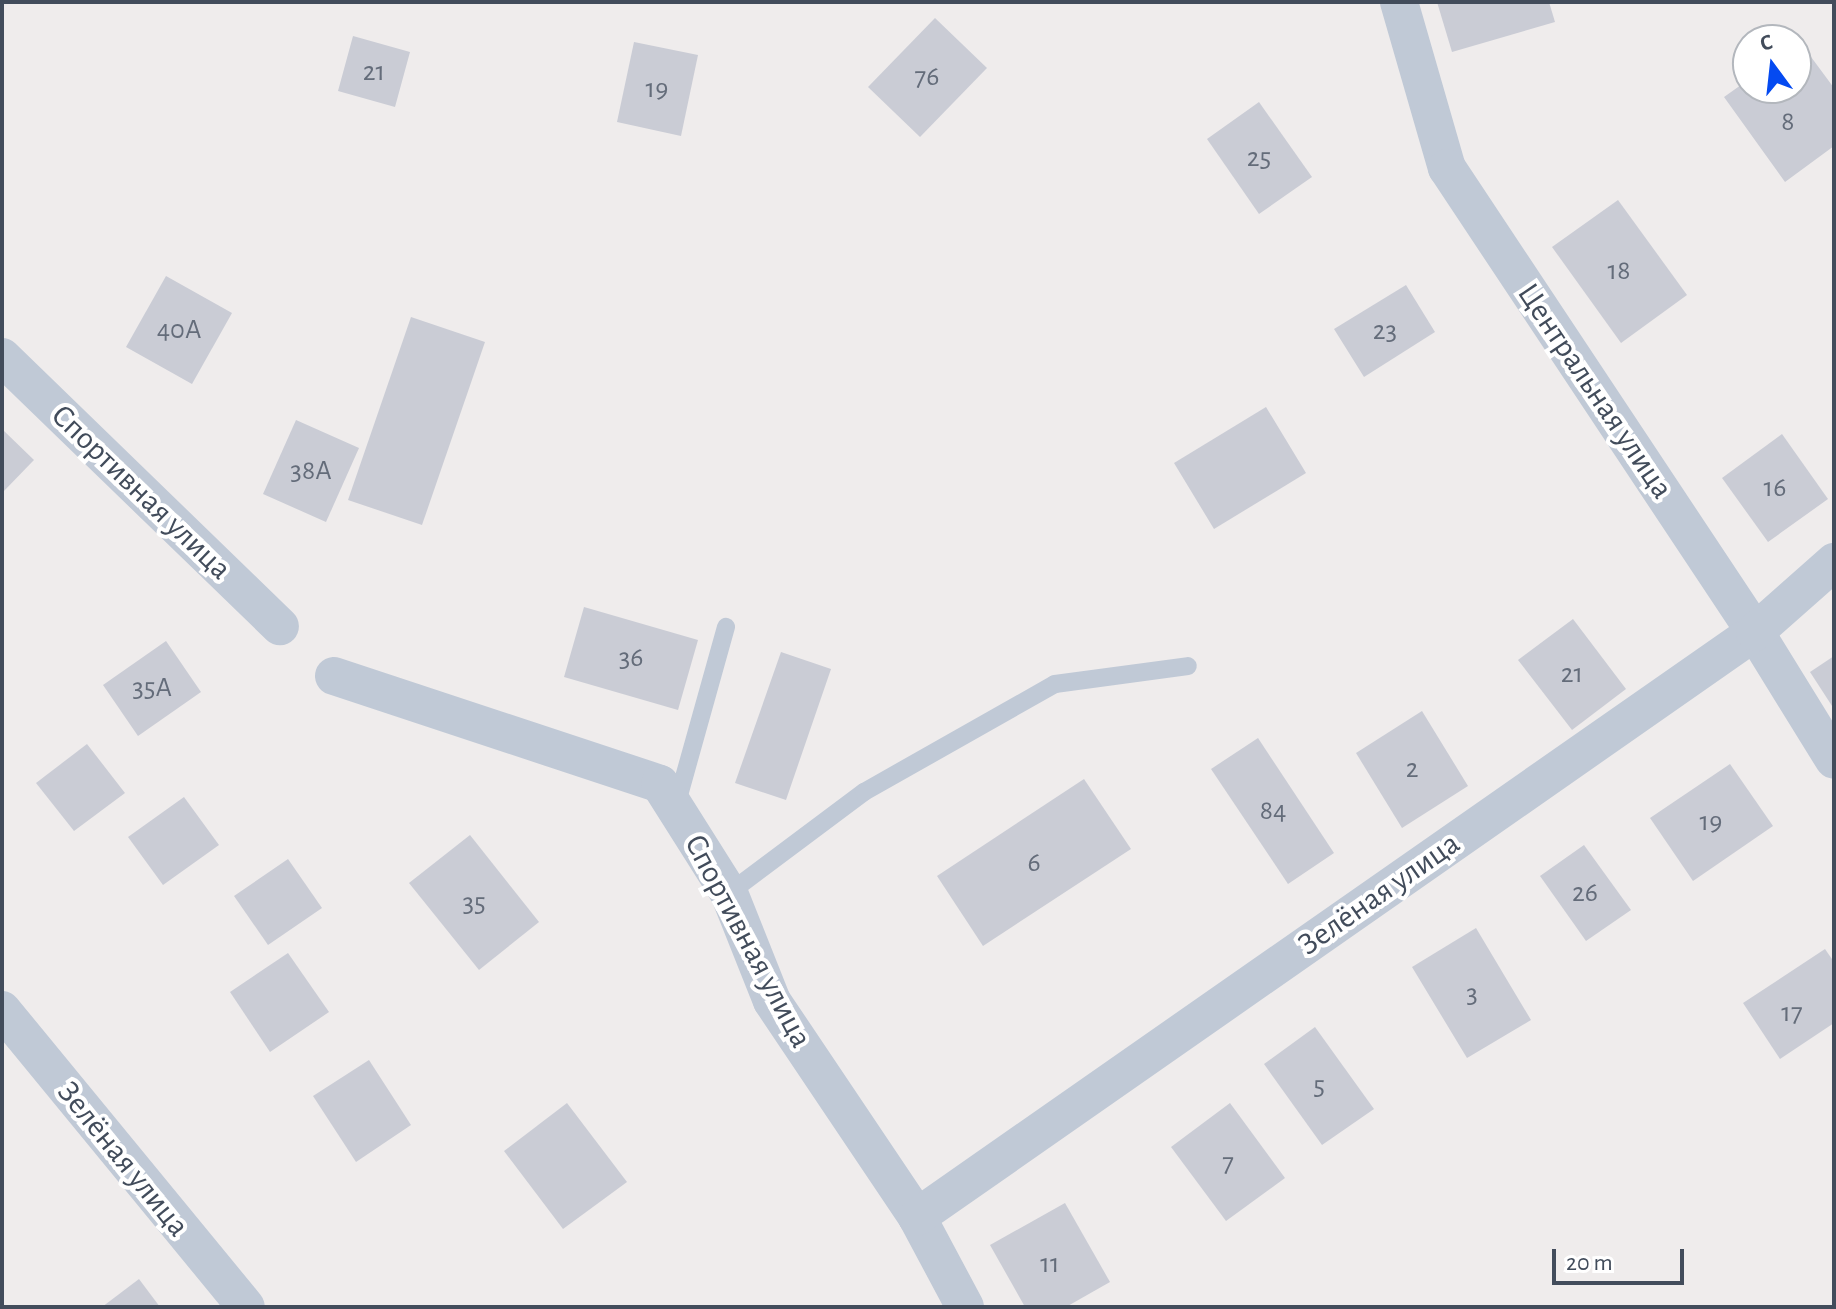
<!DOCTYPE html>
<html>
<head>
<meta charset="utf-8">
<style>
  body { margin:0 }
  #map { position:relative; width:1836px; height:1309px; overflow:hidden; background:#efecec; font-family:"Alegreya Sans",sans-serif }
  div>[style] { position:absolute }
  [style*='--x'] { left:calc(var(--x)*1px); top:calc(var(--y)*1px); width:calc(var(--w)*1px); rotate:calc(var(--a)*1deg) }
  .building>* { inset:0; background:#caccd5 }
  .lane>* { height:18px; margin:-9px; padding:0 9px; transform-origin:9px; border-radius:9px; background:#c0c9d6 }
  .street>* { height:38px; margin:-19px; padding:0 19px; transform-origin:19px; border-radius:19px; background:#c0c9d6 }
  span { translate:-50% -50%; white-space:nowrap; text-align:center; line-height:1.15; -webkit-text-stroke:8px #fff; paint-order:stroke }
  .number-label { font-size:28px; color:#646c7a }
  .number-label span { -webkit-text-stroke-width:0 }
  .street-label { font-size:32px; color:#424c5b }
  .frame { position:absolute; inset:0; border:4px solid #424c5b; pointer-events:none }
  .north { position:absolute; left:1732px; top:24px; width:80px; height:80px; box-sizing:border-box; background:#fff; border:2px solid #b3b7bd; border-radius:50%; rotate:345deg; font-size:22px; font-weight:700; line-height:32px; text-align:center; color:#424c5b }
  .north::after { content:''; display:block; margin:auto; width:28px; height:36px; background:#044af1; clip-path:polygon(50% 0,100% 100%,50% 72%,0 100%) }
  .scale { position:absolute; left:1552px; top:1249px; width:132px; height:36px; box-sizing:border-box; border:4px solid #424c5b; border-top:0; padding-left:10px; font-size:24px; line-height:28px; white-space:nowrap; color:#424c5b; -webkit-text-stroke:6px #fff; paint-order:stroke }
</style>
</head>
<body>
<div id="map">
  <div class="building">
    <i style="clip-path:polygon(1437px 2px,1549px 2px,1555px 22px,1452px 52px)"></i>
    <i style="clip-path:polygon(935px 18px,987px 68px,920px 137px,868px 87px)"></i>
    <i style="clip-path:polygon(353px 36px,410px 52px,395px 107px,338px 91px)"></i>
    <i style="clip-path:polygon(634px 42px,698px 55px,681px 136px,617px 122px)"></i>
    <i style="clip-path:polygon(1800px 42px,1834px 88px,1834px 146px,1785px 182px,1724px 97px,1748px 80px,1748px 88px,1796px 88px,1796px 45px)"></i>
    <i style="clip-path:polygon(1259px 102px,1312px 177px,1259px 214px,1207px 139px)"></i>
    <i style="clip-path:polygon(1618px 200px,1687px 295px,1621px 343px,1552px 247px)"></i>
    <i style="clip-path:polygon(166px 276px,232px 313px,192px 384px,126px 347px)"></i>
    <i style="clip-path:polygon(1406px 285px,1435px 332px,1364px 377px,1334px 329px)"></i>
    <i style="clip-path:polygon(411px 317px,485px 342px,422px 525px,348px 500px)"></i>
    <i style="clip-path:polygon(1266px 407px,1306px 473px,1214px 529px,1174px 463px)"></i>
    <i style="clip-path:polygon(296px 420px,359px 448px,326px 522px,263px 494px)"></i>
    <i style="clip-path:polygon(2px 429px,34px 460px,2px 493px)"></i>
    <i style="clip-path:polygon(1782px 434px,1828px 499px,1768px 542px,1722px 478px)"></i>
    <i style="clip-path:polygon(584px 607px,698px 640px,678px 710px,564px 677px)"></i>
    <i style="clip-path:polygon(1573px 619px,1626px 689px,1572px 730px,1518px 660px)"></i>
    <i style="clip-path:polygon(166px 641px,201px 692px,138px 736px,103px 685px)"></i>
    <i style="clip-path:polygon(781px 652px,831px 669px,786px 800px,735px 783px)"></i>
    <i style="clip-path:polygon(1834px 656px,1834px 709px,1810px 672px)"></i>
    <i style="clip-path:polygon(1422px 711px,1468px 786px,1402px 828px,1356px 753px)"></i>
    <i style="clip-path:polygon(1258px 738px,1334px 853px,1288px 884px,1211px 769px)"></i>
    <i style="clip-path:polygon(87px 744px,125px 793px,74px 831px,36px 783px)"></i>
    <i style="clip-path:polygon(1730px 764px,1773px 826px,1693px 881px,1650px 818px)"></i>
    <i style="clip-path:polygon(1084px 779px,1131px 849px,983px 946px,937px 876px)"></i>
    <i style="clip-path:polygon(184px 797px,219px 845px,163px 885px,128px 837px)"></i>
    <i style="clip-path:polygon(470px 835px,539px 922px,479px 970px,409px 883px)"></i>
    <i style="clip-path:polygon(1584px 845px,1631px 910px,1586px 941px,1540px 876px)"></i>
    <i style="clip-path:polygon(288px 859px,322px 908px,268px 945px,234px 896px)"></i>
    <i style="clip-path:polygon(1476px 928px,1531px 1020px,1467px 1058px,1412px 967px)"></i>
    <i style="clip-path:polygon(1825px 949px,1834px 962px,1834px 1023px,1780px 1059px,1743px 1003px)"></i>
    <i style="clip-path:polygon(288px 953px,329px 1012px,270px 1052px,230px 992px)"></i>
    <i style="clip-path:polygon(1315px 1027px,1374px 1109px,1322px 1145px,1264px 1064px)"></i>
    <i style="clip-path:polygon(369px 1060px,411px 1125px,356px 1162px,313px 1096px)"></i>
    <i style="clip-path:polygon(567px 1103px,627px 1182px,563px 1229px,504px 1151px)"></i>
    <i style="clip-path:polygon(1230px 1103px,1285px 1178px,1226px 1221px,1171px 1147px)"></i>
    <i style="clip-path:polygon(1065px 1203px,1110px 1282px,1066px 1307px,1025px 1307px,990px 1245px)"></i>
    <i style="clip-path:polygon(139px 1279px,160px 1307px,102px 1307px)"></i>
  </div>
  <div class="lane">
    <i style="--x:676;--y:806;--w:186;--a:-74.4"></i>
    <i style="--x:729;--y:893;--w:169;--a:-36.8"></i>
    <i style="--x:864;--y:792;--w:219;--a:-29.5"></i>
    <i style="--x:1055;--y:684;--w:134;--a:-7.7"></i>
  </div>
  <div class="street">
    <i style="--x:1399;--y:2;--w:173;--a:73.9"></i>
    <i style="--x:1447;--y:168;--w:557;--a:56.42"></i>
    <i style="--x:1755;--y:632;--w:150;--a:58.3"></i>
    <i style="--x:2;--y:357;--w:387;--a:44.1"></i>
    <i style="--x:334;--y:676;--w:343;--a:18.3"></i>
    <i style="--x:660;--y:784;--w:129;--a:57.7"></i>
    <i style="--x:729;--y:893;--w:116;--a:68.3"></i>
    <i style="--x:772;--y:1001;--w:260;--a:56.1"></i>
    <i style="--x:917;--y:1217;--w:102;--a:61.9"></i>
    <i style="--x:2;--y:1010;--w:384;--a:50.6"></i>
    <i style="--x:917;--y:1217;--w:1022;--a:-34.92"></i>
    <i style="--x:1755;--y:632;--w:106;--a:-41.5"></i>
  </div>
  <div class="number-label">
    <span style="left:374px;top:72px">21</span>
    <span style="left:927px;top:77px">76</span>
    <span style="left:657px;top:89px">19</span>
    <span style="left:1788px;top:122px">8</span>
    <span style="left:1259px;top:158px">25</span>
    <span style="left:1619px;top:271px">18</span>
    <span style="left:179px;top:330px">40А</span>
    <span style="left:1385px;top:331px">23</span>
    <span style="left:311px;top:471px">38А</span>
    <span style="left:1775px;top:488px">16</span>
    <span style="left:631px;top:658px">36</span>
    <span style="left:1572px;top:674px">21</span>
    <span style="left:152px;top:688px">35А</span>
    <span style="left:1412px;top:769px">2</span>
    <span style="left:1273px;top:811px">84</span>
    <span style="left:1711px;top:822px">19</span>
    <span style="left:1034px;top:863px">6</span>
    <span style="left:1585px;top:893px">26</span>
    <span style="left:474px;top:903px">35</span>
    <span style="left:1472px;top:994px">3</span>
    <span style="left:1792px;top:1013px">17</span>
    <span style="left:1319px;top:1086px">5</span>
    <span style="left:1228px;top:1163px">7</span>
    <span style="left:1050px;top:1264px">11</span>
  </div>
  <div class="street-label">
    <span style="left:1595px;top:391px;rotate:56deg">Центральная улица</span>
    <span style="left:141px;top:492px;rotate:44deg">Спортивная улица</span>
    <span style="left:1379px;top:894px;rotate:-35deg">Зелёная улица</span>
    <span style="left:748px;top:941px;rotate:62deg">Спортивная улица</span>
    <span style="left:123px;top:1159px;rotate:51deg">Зелёная улица</span>
  </div>
  <div class="frame"></div>
  <div class="north">С</div>
  <div class="scale">20 m</div>
</div>
</body>
</html>
